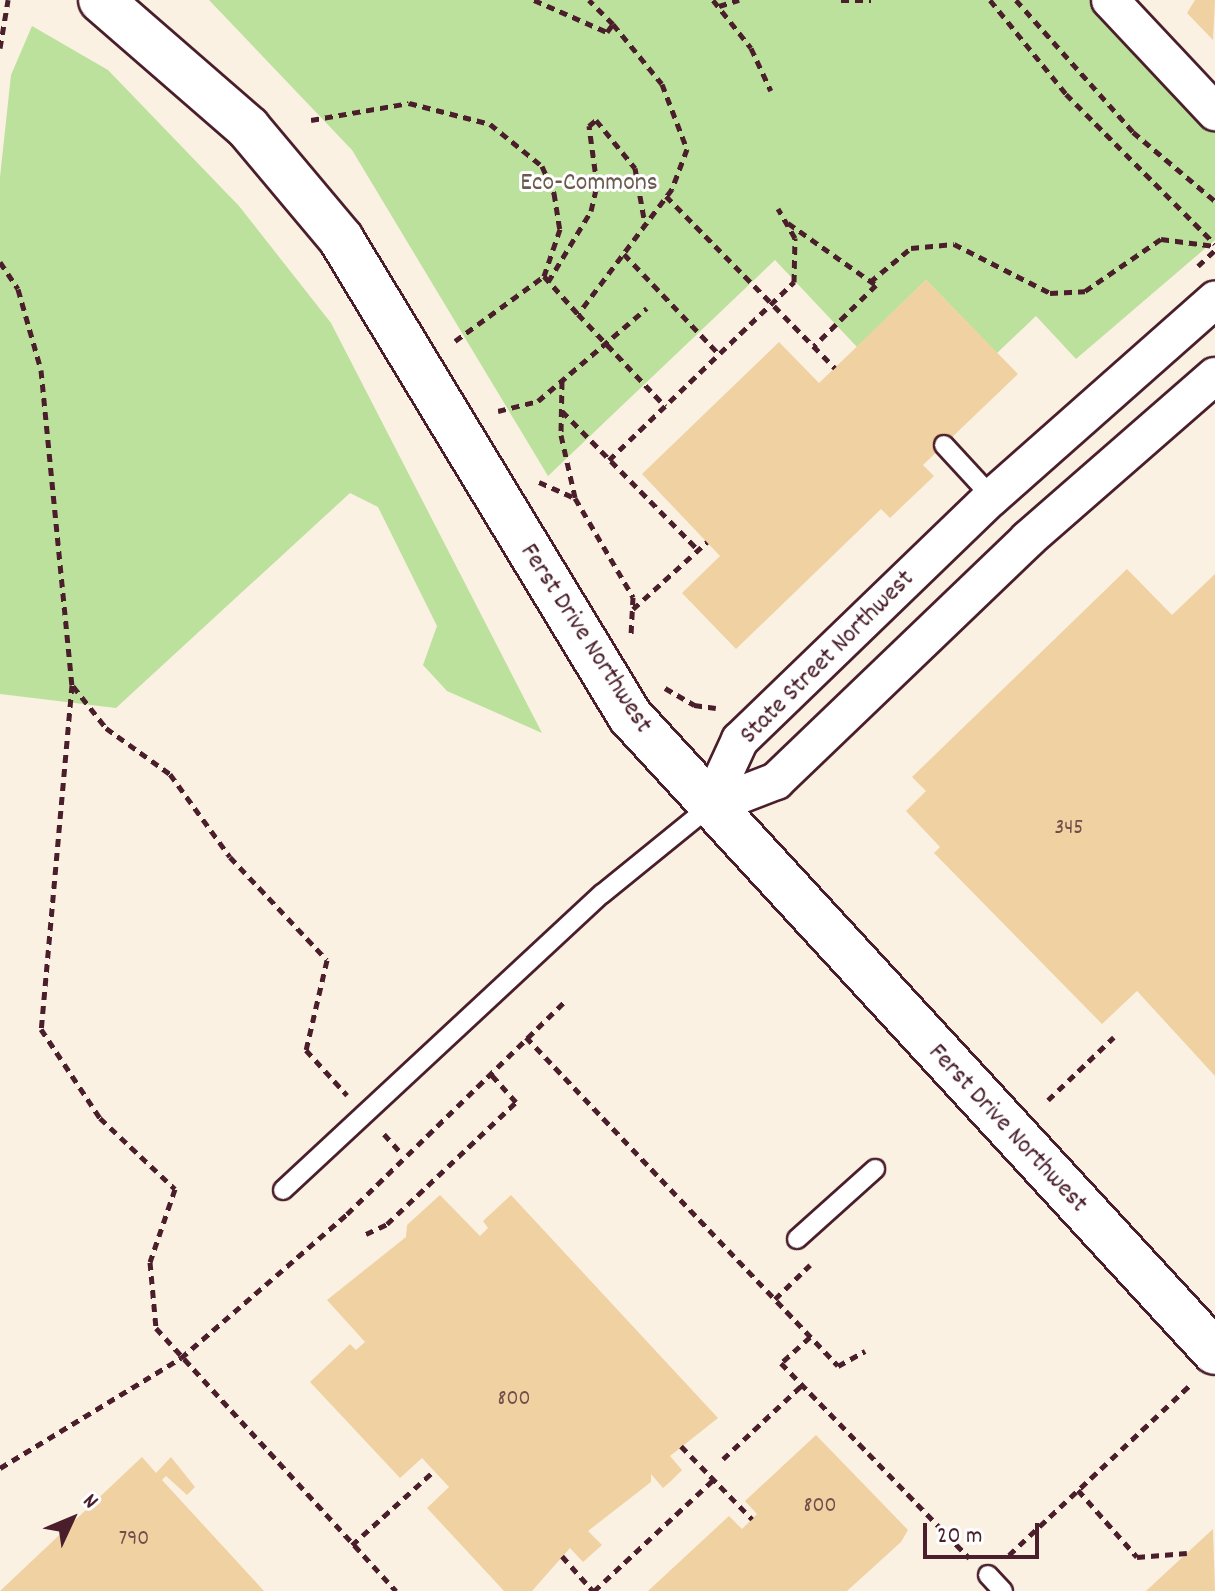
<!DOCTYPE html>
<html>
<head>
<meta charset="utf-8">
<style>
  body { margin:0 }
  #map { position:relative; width:1215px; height:1591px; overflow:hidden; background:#fff; font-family:Dekko,sans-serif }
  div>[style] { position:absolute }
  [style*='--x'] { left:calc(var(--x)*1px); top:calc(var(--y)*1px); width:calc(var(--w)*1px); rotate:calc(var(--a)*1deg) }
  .built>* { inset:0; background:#faf1e3 }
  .green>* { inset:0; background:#bce19c }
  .building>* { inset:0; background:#f0d1a2 }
  .path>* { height:5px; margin-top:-2.5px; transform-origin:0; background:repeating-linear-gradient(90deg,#4a1f2b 0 8px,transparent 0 14px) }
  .roads { filter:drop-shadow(2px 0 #4a1f2b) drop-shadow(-2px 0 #4a1f2b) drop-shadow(0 2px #4a1f2b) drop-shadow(0 -2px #4a1f2b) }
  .lane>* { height:18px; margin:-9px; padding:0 9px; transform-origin:9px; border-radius:9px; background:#fff }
  .street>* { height:36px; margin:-18px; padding:0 18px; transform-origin:18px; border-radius:18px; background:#fff }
  .secondary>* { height:44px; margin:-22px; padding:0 22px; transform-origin:22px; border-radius:22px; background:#fff }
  span { translate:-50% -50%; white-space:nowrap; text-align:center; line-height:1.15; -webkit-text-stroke:6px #fff; paint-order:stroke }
  .number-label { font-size:22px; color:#744c49 }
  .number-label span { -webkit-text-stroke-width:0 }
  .park-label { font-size:26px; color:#6c594d }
  .street-label { font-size:26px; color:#4a1f2b }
  .north { position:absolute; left:32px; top:1479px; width:80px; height:80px; -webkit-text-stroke:6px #fff; paint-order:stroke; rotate:46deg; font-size:22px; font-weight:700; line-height:32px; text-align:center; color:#4a1f2b }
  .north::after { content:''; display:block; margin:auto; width:28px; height:36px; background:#4a1f2b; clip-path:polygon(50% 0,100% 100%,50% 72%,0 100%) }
  .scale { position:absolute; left:923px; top:1523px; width:116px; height:36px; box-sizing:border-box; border:4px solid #4a1f2b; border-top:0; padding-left:10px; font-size:24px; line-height:28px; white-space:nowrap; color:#4a1f2b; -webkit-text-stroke:6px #fff; paint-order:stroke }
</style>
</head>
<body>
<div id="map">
  <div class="built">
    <i style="clip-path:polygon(0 0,1215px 0,1215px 1591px,0 1591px)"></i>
  </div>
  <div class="green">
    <i style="clip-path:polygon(209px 0,1091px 0,1215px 129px,1215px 240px,1076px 359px,1036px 316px,997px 353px,926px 280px,857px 347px,775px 260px,548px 476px,352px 150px)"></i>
    <i style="clip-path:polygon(32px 26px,108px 70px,239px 206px,331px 323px,542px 733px,447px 691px,423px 665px,437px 626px,378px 507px,350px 493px,116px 708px,0 694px,0 177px,11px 75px)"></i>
  </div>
  <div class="building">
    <i style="clip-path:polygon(1195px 0,1215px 0,1213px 40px,1187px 13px)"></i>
    <i style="clip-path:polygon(926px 280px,1018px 374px,923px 465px,934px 476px,890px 518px,881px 509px,736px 649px,682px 593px,720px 556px,642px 474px,779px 342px,819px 383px)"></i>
    <i style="clip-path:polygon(1127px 569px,1172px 615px,1215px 574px,1215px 1076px,1137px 991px,1102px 1024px,934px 853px,940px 847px,906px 811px,926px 791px,912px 777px)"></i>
    <i style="clip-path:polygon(440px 1195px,480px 1236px,488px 1228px,483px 1221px,511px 1195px,718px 1418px,670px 1456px,682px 1470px,671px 1481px,663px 1488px,651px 1474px,651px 1482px,588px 1531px,602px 1545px,583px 1562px,570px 1548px,532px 1591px,504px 1591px,427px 1508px,449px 1487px,422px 1458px,400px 1478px,310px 1382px,350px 1344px,356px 1350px,365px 1342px,327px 1300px,406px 1237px,407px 1225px)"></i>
    <i style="clip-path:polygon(816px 1435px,908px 1530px,901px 1542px,847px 1591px,648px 1591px,729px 1516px,742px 1529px,757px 1514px,745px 1501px)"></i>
    <i style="clip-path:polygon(142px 1457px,156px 1473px,171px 1457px,195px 1487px,187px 1495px,166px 1476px,162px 1480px,264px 1591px,0 1591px)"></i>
    <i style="clip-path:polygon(1213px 1529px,1215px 1591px,1146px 1591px,1187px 1553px)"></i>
  </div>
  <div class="path">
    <i style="--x:534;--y:0;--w:80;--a:23.7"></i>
    <i style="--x:607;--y:32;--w:10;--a:-53"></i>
    <i style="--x:613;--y:24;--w:34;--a:-135"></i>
    <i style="--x:713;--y:0;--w:61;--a:51.6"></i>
    <i style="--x:751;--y:48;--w:47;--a:65.1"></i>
    <i style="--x:841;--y:0;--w:30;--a:0"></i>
    <i style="--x:990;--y:0;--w:121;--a:51"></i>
    <i style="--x:1066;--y:94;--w:211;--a:45.2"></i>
    <i style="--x:1016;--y:0;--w:176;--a:48.4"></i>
    <i style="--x:1133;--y:132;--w:107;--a:40.1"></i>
    <i style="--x:719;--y:6;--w:21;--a:-17"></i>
    <i style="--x:613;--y:24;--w:77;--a:50.8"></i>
    <i style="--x:662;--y:84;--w:70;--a:69"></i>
    <i style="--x:687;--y:149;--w:43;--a:110.6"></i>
    <i style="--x:672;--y:189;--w:156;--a:126.9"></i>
    <i style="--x:578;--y:314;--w:127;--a:46.6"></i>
    <i style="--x:0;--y:48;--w:49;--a:-80.5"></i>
    <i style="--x:311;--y:120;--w:99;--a:-9.8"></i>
    <i style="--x:409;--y:103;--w:84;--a:14.5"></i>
    <i style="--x:490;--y:124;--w:67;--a:38.9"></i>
    <i style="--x:542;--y:166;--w:30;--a:66"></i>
    <i style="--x:554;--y:193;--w:36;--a:81"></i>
    <i style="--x:560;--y:229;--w:50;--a:108.8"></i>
    <i style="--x:666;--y:196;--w:241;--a:45.5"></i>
    <i style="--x:788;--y:223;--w:108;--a:35.2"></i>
    <i style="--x:876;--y:285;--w:87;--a:135.5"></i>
    <i style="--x:624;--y:254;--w:138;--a:46.5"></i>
    <i style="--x:0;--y:262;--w:32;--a:56"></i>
    <i style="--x:18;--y:289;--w:84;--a:74.1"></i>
    <i style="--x:41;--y:370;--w:317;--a:84.4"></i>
    <i style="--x:72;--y:685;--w:345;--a:95.1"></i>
    <i style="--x:41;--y:1029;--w:107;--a:56.5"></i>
    <i style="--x:100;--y:1118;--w:103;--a:43.4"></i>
    <i style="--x:175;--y:1189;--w:77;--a:108.9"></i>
    <i style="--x:150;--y:1262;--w:66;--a:84.8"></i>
    <i style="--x:156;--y:1328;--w:356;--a:47.6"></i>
    <i style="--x:1198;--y:266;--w:23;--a:-43"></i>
    <i style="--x:548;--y:282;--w:83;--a:-58.8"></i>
    <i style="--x:591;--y:211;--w:27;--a:-77"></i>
    <i style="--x:597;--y:185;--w:60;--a:-97.7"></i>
    <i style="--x:589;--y:126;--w:9;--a:-41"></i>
    <i style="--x:596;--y:120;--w:62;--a:50.9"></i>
    <i style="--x:635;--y:168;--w:57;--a:79.9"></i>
    <i style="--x:870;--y:282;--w:53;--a:-39.7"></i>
    <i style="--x:911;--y:248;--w:43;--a:-5.3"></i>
    <i style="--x:954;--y:244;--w:108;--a:27"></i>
    <i style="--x:1050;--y:293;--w:35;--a:-3"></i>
    <i style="--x:1085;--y:291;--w:92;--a:-34.4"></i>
    <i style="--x:1161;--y:239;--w:54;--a:7.4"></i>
    <i style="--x:455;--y:341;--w:110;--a:-36.1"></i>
    <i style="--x:544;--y:276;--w:51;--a:48.2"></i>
    <i style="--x:562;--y:381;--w:54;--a:91.1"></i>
    <i style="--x:561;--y:435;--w:64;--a:77.3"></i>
    <i style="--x:498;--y:411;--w:41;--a:-14"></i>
    <i style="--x:538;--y:401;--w:143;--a:-40.5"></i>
    <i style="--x:562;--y:411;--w:194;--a:45.6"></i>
    <i style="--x:609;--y:460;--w:257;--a:-43.9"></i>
    <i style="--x:794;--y:282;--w:44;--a:-88.7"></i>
    <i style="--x:795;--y:238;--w:34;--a:-120"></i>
    <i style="--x:539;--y:482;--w:39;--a:24"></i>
    <i style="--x:575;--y:498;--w:115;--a:59.6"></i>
    <i style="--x:633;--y:597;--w:39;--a:93"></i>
    <i style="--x:633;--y:609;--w:100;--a:-42.2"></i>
    <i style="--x:73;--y:686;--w:53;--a:51.8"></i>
    <i style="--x:106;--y:728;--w:79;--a:35.7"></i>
    <i style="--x:170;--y:774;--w:102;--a:54.1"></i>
    <i style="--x:230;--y:857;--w:141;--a:46.7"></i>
    <i style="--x:327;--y:960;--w:92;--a:103.1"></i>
    <i style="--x:306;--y:1050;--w:61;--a:47.7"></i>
    <i style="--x:665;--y:688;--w:34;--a:30"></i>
    <i style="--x:694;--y:705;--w:22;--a:8"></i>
    <i style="--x:526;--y:1037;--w:453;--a:46.5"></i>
    <i style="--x:838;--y:1366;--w:31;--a:-29"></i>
    <i style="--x:1048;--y:1100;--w:91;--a:-43.7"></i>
    <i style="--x:384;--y:1134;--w:27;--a:48"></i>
    <i style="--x:366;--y:1234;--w:23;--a:-25"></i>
    <i style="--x:387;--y:1224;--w:178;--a:-43.4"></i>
    <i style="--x:516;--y:1102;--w:40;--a:-132"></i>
    <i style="--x:775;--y:1299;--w:49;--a:-44.2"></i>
    <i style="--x:810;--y:1337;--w:39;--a:138"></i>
    <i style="--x:781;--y:1363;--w:271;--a:46"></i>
    <i style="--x:681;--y:1446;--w:102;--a:45.8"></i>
    <i style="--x:723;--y:1459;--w:108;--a:-43.1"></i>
    <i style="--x:0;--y:1468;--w:212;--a:-31.3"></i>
    <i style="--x:181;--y:1358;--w:220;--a:-40.9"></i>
    <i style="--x:347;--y:1214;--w:306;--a:-44.3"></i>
    <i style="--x:1078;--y:1490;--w:89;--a:48.6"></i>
    <i style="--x:1137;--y:1557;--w:50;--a:-4.6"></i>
    <i style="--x:352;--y:1545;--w:110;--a:-42.1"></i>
    <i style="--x:1009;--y:1555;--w:250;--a:-43.2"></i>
    <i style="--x:562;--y:1556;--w:47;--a:48.5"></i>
    <i style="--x:594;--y:1591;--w:164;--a:-43"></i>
  </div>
  <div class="roads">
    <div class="lane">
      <i style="--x:944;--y:445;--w:71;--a:47.3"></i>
      <i style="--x:283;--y:1190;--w:435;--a:-42.9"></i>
      <i style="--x:602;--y:894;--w:138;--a:-39.1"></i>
      <i style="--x:797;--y:1239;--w:105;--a:-41.9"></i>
      <i style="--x:988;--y:1575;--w:22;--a:47"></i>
    </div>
    <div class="street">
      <i style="--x:1110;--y:0;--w:154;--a:46.8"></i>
      <i style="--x:709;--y:807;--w:74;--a:-65.2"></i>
      <i style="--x:740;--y:740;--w:350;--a:-44"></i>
      <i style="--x:992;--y:497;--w:298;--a:-41.5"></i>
      <i style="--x:709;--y:807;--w:72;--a:-21.2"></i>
      <i style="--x:776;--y:781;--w:349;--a:-43.8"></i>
      <i style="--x:1028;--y:539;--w:248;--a:-41.1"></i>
    </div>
    <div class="secondary">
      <i style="--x:101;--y:0;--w:195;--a:41"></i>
      <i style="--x:248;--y:128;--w:145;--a:50"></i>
      <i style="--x:341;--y:239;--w:558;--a:58.79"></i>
      <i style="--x:630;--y:716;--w:864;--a:47.39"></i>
    </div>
  </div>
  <div class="number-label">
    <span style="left:1069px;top:829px">345</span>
    <span style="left:514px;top:1400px">800</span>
    <span style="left:820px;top:1507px">800</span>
    <span style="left:134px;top:1540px">790</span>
  </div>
  <div class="park-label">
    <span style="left:589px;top:184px">Eco-Commons</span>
  </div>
  <div class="street-label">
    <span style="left:585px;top:639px;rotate:57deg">Ferst Drive Northwest</span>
    <span style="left:828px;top:658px;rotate:-45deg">State Street Northwest</span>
    <span style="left:1007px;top:1129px;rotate:47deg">Ferst Drive Northwest</span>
  </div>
  <div class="north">N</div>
  <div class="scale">20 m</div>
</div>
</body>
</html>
